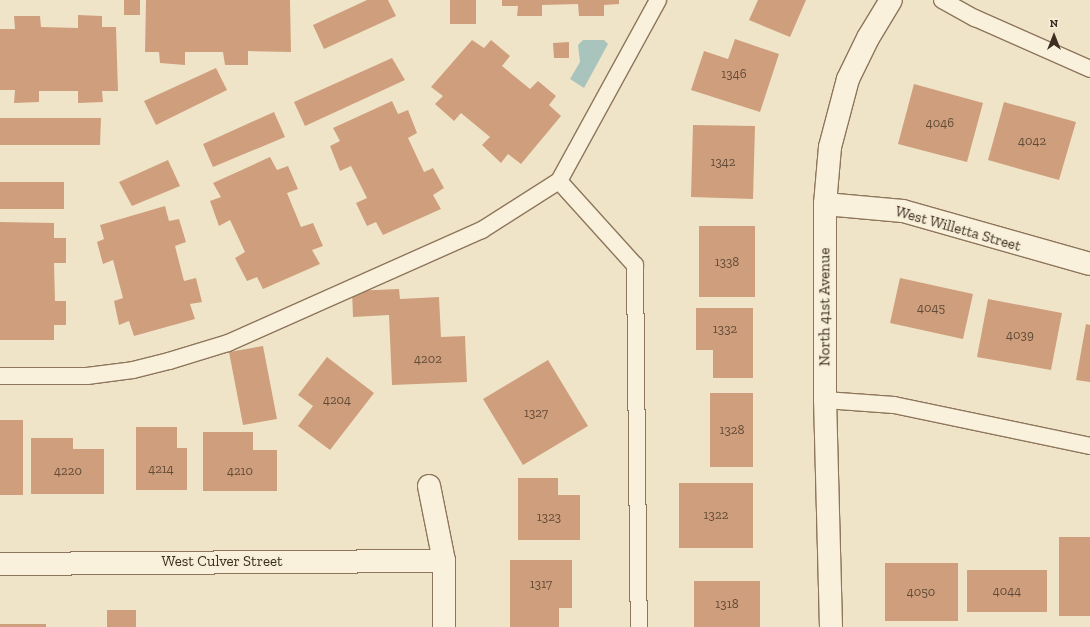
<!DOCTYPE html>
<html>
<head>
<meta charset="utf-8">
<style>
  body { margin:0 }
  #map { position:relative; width:1090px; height:627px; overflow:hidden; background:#f0e4c8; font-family:"Zilla Slab",serif }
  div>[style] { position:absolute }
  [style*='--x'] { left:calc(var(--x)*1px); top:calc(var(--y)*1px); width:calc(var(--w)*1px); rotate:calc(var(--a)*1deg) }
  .water>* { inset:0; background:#a9c4bc }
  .building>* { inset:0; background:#cf9f7d }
  .roads { filter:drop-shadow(1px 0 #8d765c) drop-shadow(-1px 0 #8d765c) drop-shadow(0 1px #8d765c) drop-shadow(0 -1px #8d765c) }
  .service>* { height:16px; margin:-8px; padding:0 8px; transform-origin:8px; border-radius:8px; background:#faf1dc }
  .minor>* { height:22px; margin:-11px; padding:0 11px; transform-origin:11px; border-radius:11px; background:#faf1dc }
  span { translate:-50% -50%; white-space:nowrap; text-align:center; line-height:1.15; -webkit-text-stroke:4px #f7eed8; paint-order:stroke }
  .number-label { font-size:13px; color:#624a37 }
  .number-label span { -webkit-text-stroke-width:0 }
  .street-label { font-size:15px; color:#3d2e20 }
  .north { position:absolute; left:1034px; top:16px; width:40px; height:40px; -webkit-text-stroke:3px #f7eed8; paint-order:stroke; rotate:0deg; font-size:11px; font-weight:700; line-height:16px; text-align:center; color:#3d2e20 }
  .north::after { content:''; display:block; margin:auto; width:14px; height:18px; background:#3d2e20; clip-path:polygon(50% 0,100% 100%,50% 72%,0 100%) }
</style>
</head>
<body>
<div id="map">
  <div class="water">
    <i style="clip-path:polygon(583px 40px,604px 40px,608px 44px,584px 88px,570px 79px,580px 62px,578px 45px)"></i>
  </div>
  <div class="building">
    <i style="clip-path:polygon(124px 0,140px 0,140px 15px,124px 15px)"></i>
    <i style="clip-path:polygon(146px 0,290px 0,291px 52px,248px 51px,248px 65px,225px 65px,223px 52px,185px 52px,185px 65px,160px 63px,159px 52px,145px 52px)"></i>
    <i style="clip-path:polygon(367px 0,388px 0,396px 16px,324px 49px,313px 25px)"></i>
    <i style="clip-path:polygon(450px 0,476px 0,476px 24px,450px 24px)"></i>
    <i style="clip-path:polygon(502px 0,619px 0,619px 4px,604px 5px,604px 16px,579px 16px,578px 4px,542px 5px,542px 16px,517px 16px,518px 6px,502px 6px)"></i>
    <i style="clip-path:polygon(758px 0,806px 0,790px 37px,749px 20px)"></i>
    <i style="clip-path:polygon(78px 15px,102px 16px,102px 27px,116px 27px,118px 91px,102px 91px,103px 102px,78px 103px,78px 91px,39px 91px,39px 102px,14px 103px,15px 90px,0 90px,0 29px,15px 29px,14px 16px,40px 16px,41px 27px,78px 28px)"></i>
    <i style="clip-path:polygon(735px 39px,779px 54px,760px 112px,691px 90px,704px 51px,728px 59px)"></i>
    <i style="clip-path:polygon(472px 40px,484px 48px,491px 40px,510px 56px,502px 66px,530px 89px,538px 81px,556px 96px,549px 105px,561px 116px,521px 164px,508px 154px,501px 163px,482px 145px,490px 137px,461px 113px,454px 121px,435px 104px,443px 96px,431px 87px)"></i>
    <i style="clip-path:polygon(569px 42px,569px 58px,554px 58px,553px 43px)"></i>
    <i style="clip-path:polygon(392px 58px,405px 80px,305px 126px,294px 102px)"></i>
    <i style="clip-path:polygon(216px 68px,227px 90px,156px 125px,144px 101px)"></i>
    <i style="clip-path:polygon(914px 84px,983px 103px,967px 162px,898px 144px)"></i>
    <i style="clip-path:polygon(392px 101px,398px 114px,408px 110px,417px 133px,408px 138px,424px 172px,433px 168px,444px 188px,433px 195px,441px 209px,383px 235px,376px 222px,367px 226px,356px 203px,367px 198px,351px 166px,340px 171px,330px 146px,340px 141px,333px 128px)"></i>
    <i style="clip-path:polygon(1004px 102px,1076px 122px,1059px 180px,988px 160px)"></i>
    <i style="clip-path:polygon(274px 112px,285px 137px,213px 167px,203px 144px)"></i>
    <i style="clip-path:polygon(0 118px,101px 118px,100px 145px,0 145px)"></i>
    <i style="clip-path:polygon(693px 125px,755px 126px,753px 199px,691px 197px)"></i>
    <i style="clip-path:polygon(270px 157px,277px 170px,288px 166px,298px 189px,287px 193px,301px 227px,313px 223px,323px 246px,312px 250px,320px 264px,263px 289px,257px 277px,247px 281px,235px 258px,245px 252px,230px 220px,219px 226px,210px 201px,221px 197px,213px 183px)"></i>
    <i style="clip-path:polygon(168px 160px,180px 186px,132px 206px,119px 182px)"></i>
    <i style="clip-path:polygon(0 182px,64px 182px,64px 209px,0 209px)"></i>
    <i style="clip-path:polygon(165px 206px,169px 221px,179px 219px,186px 242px,175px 246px,184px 281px,196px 278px,202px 302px,190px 304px,195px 319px,134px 336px,129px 321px,119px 325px,114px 301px,123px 298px,113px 260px,103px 264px,97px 242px,104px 239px,100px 225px)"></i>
    <i style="clip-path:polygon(0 222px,54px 223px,54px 238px,66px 238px,66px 263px,54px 263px,55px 301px,66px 301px,66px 325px,54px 325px,54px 340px,0 340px)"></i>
    <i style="clip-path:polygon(699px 226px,755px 226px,755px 297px,699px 297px)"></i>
    <i style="clip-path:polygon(900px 278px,973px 294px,963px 339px,890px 323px)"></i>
    <i style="clip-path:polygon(399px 289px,400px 299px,439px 297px,441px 337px,465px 336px,467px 382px,392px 385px,389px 315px,353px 317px,352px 291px)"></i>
    <i style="clip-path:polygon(988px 299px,1062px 313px,1051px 370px,977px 357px)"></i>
    <i style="clip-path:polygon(696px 308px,753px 308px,753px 378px,713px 378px,713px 350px,696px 350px)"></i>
    <i style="clip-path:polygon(1086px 324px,1090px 325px,1090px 382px,1076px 380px)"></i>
    <i style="clip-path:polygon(263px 346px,277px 419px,243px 425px,229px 352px)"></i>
    <i style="clip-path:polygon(327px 357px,374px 393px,330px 450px,298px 426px,313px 406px,298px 395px)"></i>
    <i style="clip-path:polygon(548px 360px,588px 426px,523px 465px,483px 399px)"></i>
    <i style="clip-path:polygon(710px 393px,753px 393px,753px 467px,710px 467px)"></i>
    <i style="clip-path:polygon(0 420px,23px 420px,23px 495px,0 495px)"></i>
    <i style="clip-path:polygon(136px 427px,177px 427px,177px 448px,187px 448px,187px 490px,136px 490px)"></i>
    <i style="clip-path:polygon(203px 432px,253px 432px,253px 450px,277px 450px,277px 491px,203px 491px)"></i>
    <i style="clip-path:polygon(31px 438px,73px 438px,73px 449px,104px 449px,104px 494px,31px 494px)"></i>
    <i style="clip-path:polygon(518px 478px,558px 478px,558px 495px,580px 495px,580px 540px,518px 540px)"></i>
    <i style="clip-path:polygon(679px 483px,753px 483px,753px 548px,679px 548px)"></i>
    <i style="clip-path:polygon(1059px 537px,1090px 537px,1090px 616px,1059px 616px)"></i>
    <i style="clip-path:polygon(510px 560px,572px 560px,572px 608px,559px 608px,559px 627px,510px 627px)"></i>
    <i style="clip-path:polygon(885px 563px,958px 563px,958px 621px,885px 621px)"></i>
    <i style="clip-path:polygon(967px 570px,1047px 570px,1047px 612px,967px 612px)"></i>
    <i style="clip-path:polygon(694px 581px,760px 581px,760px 627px,694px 627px)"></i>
    <i style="clip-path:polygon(107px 610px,136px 610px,136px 627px,107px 627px)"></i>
    <i style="clip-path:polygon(0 624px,46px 624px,46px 627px,0 627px)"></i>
  </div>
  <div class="roads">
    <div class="service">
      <i style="--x:942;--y:0;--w:38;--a:29"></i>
      <i style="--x:975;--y:18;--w:126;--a:23.9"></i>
      <i style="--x:559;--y:181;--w:113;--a:47.9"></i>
      <i style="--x:635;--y:265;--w:362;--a:89.4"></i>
      <i style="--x:0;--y:376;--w:87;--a:0"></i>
      <i style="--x:87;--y:376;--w:46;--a:-7.4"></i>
      <i style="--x:133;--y:370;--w:37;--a:-14"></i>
      <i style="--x:169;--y:361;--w:62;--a:-17"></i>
      <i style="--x:228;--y:343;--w:278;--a:-24"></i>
      <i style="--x:482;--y:230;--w:91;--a:-32.5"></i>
      <i style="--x:559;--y:181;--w:206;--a:-61.3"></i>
      <i style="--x:825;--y:400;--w:69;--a:4.1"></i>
      <i style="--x:894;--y:405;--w:200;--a:11.8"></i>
    </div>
    <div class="minor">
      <i style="--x:825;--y:204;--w:78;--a:5.1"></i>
      <i style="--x:903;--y:211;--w:194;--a:15.8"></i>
      <i style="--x:429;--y:486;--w:76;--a:78.7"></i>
      <i style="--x:444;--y:561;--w:66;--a:90"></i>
      <i style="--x:0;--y:564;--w:444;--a:-0.4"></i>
      <i style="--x:831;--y:627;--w:227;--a:-91.5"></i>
      <i style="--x:825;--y:400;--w:196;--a:-90"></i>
      <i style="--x:825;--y:204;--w:57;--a:-85"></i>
      <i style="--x:830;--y:147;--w:70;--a:-75.2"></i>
      <i style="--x:848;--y:79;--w:46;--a:-64"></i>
      <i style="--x:868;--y:38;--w:44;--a:-58.8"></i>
    </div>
  </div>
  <div class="number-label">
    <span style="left:734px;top:74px">1346</span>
    <span style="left:940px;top:123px">4046</span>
    <span style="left:1032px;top:141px">4042</span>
    <span style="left:723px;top:162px">1342</span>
    <span style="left:727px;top:262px">1338</span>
    <span style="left:931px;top:308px">4045</span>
    <span style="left:725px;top:329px">1332</span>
    <span style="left:1020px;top:335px">4039</span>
    <span style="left:428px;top:359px">4202</span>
    <span style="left:337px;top:400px">4204</span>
    <span style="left:536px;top:413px">1327</span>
    <span style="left:732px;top:430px">1328</span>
    <span style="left:161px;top:469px">4214</span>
    <span style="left:68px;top:471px">4220</span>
    <span style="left:240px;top:471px">4210</span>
    <span style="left:716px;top:515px">1322</span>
    <span style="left:549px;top:517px">1323</span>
    <span style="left:541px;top:584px">1317</span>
    <span style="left:1007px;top:591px">4044</span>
    <span style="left:921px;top:592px">4050</span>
    <span style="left:727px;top:604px">1318</span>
  </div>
  <div class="street-label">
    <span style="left:958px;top:229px;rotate:16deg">West Willetta Street</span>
    <span style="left:825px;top:307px;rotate:-90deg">North 41st Avenue</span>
    <span style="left:222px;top:562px">West Culver Street</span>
  </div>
  <div class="north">N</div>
</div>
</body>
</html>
